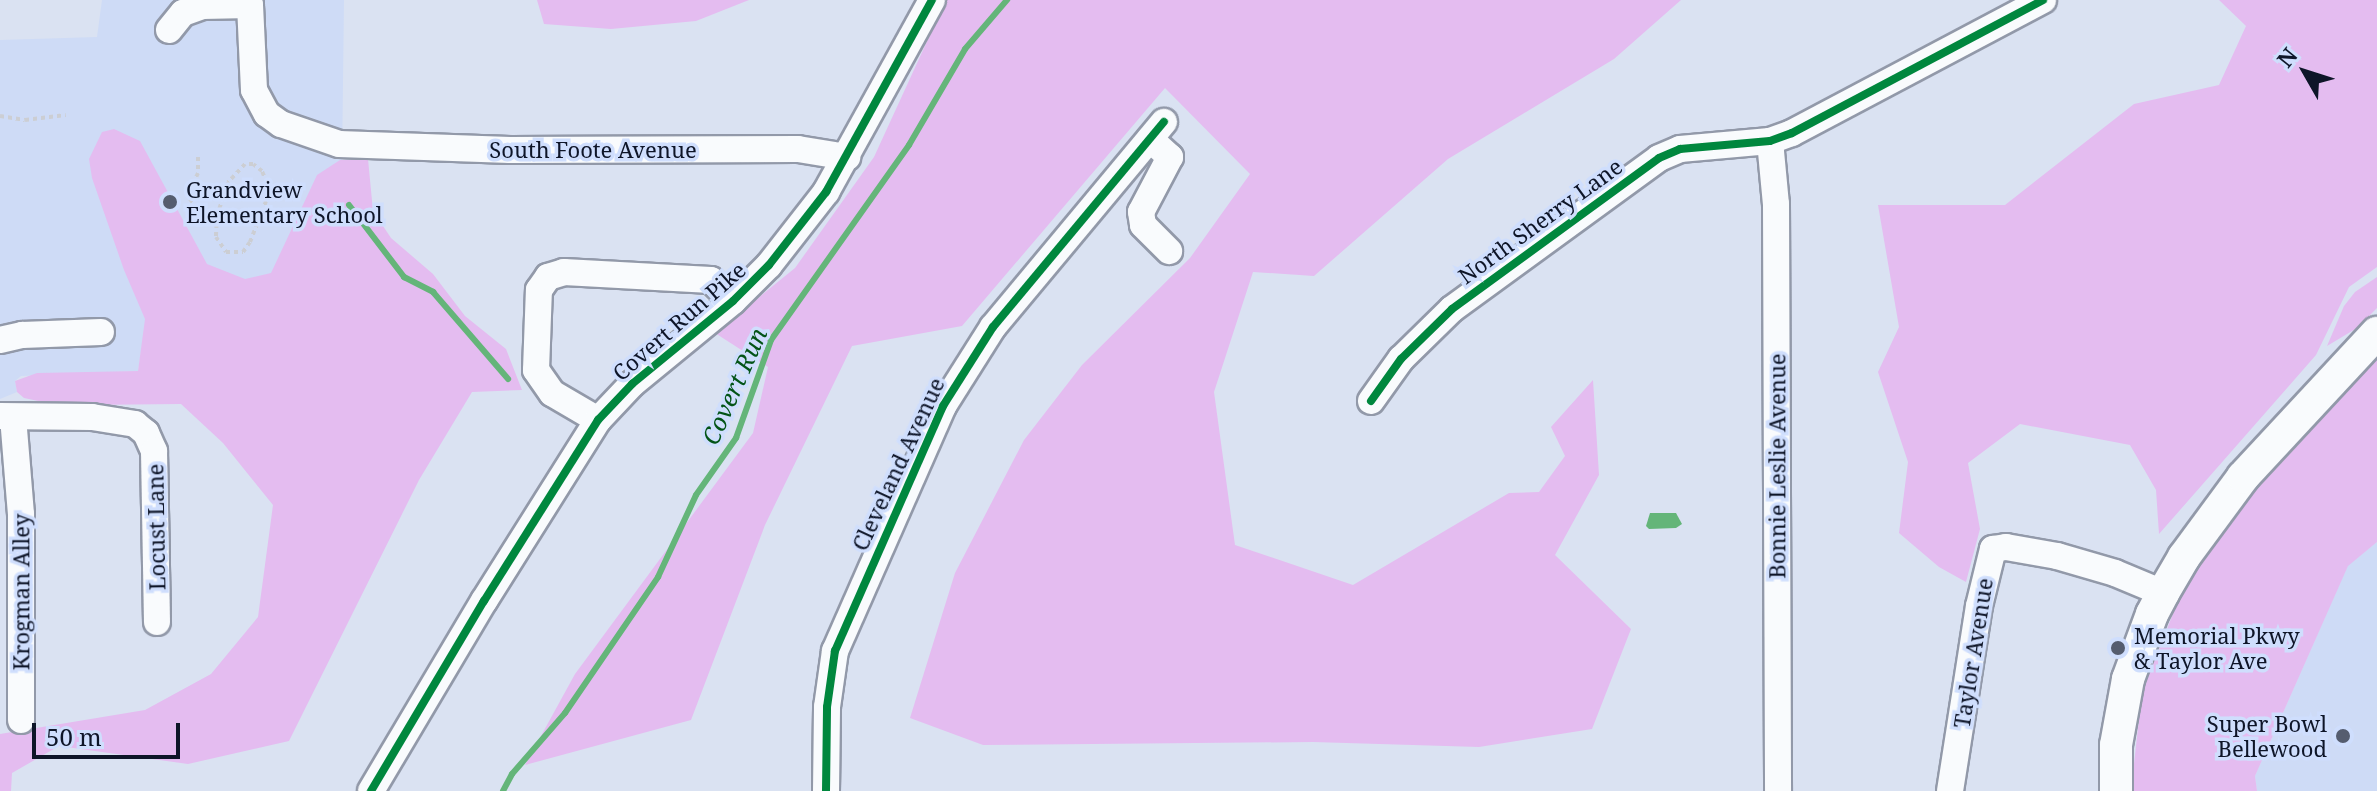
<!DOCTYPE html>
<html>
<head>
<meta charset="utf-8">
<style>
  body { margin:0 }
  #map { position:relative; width:2377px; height:791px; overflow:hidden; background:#dae2f2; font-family:"Noto Serif",serif }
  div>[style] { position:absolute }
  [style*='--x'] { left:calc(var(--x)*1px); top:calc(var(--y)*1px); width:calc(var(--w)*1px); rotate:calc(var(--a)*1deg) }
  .built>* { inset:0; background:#cedbf6 }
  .green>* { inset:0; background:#e4bcf0 }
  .water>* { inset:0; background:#64b579 }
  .stream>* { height:6px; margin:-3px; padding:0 3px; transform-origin:3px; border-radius:3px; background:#64b579 }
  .path>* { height:4px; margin-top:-2px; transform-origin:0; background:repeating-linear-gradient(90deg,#ccced3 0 4px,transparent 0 8px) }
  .roads { filter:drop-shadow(2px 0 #9299a9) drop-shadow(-2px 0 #9299a9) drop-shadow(0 2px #9299a9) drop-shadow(0 -2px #9299a9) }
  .minor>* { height:26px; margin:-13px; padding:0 13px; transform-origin:13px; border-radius:13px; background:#f9fbfd }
  .major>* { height:32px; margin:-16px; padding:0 16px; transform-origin:16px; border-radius:16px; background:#f9fbfd }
  .cycleway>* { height:8px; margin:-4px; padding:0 4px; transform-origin:4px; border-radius:4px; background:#00873e }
  .dots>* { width:22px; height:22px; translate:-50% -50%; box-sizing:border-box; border:4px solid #cfdefd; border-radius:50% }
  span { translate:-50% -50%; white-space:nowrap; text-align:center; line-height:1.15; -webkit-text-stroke:7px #cfdefd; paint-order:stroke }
  .street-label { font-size:22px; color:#0e1528 }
  .poi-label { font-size:22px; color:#0e1528 }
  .left { translate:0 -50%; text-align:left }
  .right { translate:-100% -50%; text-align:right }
  .water-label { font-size:24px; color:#035417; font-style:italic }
  .north { position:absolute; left:2265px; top:32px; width:80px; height:80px; -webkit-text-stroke:6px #cfdefd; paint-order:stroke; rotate:309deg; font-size:22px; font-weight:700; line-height:32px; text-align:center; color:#0e1528 }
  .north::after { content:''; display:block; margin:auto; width:28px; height:36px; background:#0e1528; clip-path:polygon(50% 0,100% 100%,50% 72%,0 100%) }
  .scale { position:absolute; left:32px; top:723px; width:148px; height:36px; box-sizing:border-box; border:4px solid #0e1528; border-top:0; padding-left:10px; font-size:24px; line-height:28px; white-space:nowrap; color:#0e1528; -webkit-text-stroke:6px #cfdefd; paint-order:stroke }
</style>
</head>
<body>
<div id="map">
  <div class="built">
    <i style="clip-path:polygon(102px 0,344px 0,340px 331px,144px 332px,138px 371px,21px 376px,15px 381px,17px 392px,0 399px,0 40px,97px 37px)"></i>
    <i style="clip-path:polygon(2377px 542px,2377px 791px,2257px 791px,2255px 776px,2348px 565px)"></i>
  </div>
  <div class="green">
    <i style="clip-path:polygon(537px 0,749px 0,696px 21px,611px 29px,544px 24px)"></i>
    <i style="clip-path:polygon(946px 0,1681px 0,1614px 59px,1448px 159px,1314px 276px,1253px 272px,1214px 392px,1235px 545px,1353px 585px,1509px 493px,1539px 492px,1565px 456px,1551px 427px,1593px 380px,1599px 475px,1555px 555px,1631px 629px,1592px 729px,1479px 747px,1313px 742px,983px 745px,910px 718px,955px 573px,1024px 440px,1082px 365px,1190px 258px,1250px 174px,1165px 88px,962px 326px,852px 346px,765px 525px,691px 720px,525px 765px,575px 674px,753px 433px,768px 367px,715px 333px,795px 268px,874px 157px)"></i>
    <i style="clip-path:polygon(2219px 0,2377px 0,2377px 267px,2349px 287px,2316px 355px,2159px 534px,2156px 490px,2130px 445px,2020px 424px,1968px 463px,1980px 529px,1966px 582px,1939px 567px,1899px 533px,1908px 462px,1878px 372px,1899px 327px,1878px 205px,2005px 205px,2134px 104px,2219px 85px,2246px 26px)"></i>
    <i style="clip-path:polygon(114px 129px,140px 141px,207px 264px,245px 279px,271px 273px,317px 175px,340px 160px,368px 159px,373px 211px,391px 238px,433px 274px,465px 316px,506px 349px,522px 390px,472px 392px,419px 480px,289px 741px,188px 764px,59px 746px,12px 773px,11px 791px,0 791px,0 734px,145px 710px,211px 674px,258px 617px,273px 505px,223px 443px,181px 404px,84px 405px,43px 402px,24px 398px,17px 392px,15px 381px,37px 373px,138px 371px,145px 319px,124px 270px,92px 178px,89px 159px,102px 132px)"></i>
    <i style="clip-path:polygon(2377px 277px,2377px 308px,2357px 328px,2327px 346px,2344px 306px,2355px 292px)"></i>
    <i style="clip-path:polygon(2377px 346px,2377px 542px,2348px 566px,2255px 776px,2257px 791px,2131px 791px,2142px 692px,2190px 571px,2228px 520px)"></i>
  </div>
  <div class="water">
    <i style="clip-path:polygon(1650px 513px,1676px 513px,1682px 524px,1676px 528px,1649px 529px,1646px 526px)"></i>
  </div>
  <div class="stream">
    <i style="--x:349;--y:205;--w:91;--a:52.6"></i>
    <i style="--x:404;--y:277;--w:33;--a:27"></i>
    <i style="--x:433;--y:292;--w:115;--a:49.2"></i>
    <i style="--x:503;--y:791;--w:19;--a:-62"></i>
    <i style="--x:512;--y:774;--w:81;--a:-49"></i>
    <i style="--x:565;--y:713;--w:165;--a:-55.6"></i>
    <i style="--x:658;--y:577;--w:90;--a:-65.1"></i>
    <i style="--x:696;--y:495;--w:70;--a:-54.9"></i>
    <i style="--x:736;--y:438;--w:104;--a:-70.3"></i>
    <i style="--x:771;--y:340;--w:239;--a:-54.7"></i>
    <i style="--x:909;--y:145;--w:111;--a:-59.7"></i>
    <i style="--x:965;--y:49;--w:65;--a:-49.4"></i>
  </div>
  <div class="path">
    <i style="--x:0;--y:116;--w:25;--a:9"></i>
    <i style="--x:25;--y:120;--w:41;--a:-7"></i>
    <i style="--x:198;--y:157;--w:16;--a:90"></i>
    <i style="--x:198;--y:173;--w:19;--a:115"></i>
    <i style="--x:190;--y:190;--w:9;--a:90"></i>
    <i style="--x:190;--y:199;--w:18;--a:52"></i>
    <i style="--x:201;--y:213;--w:16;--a:11"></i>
    <i style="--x:217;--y:216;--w:21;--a:93"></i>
    <i style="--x:216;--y:237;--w:18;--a:56"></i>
    <i style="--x:226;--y:252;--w:17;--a:0"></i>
    <i style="--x:243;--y:252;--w:12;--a:-55"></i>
    <i style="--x:250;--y:242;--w:49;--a:-68.6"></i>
    <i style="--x:268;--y:196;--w:13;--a:-94"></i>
    <i style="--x:267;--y:183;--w:13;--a:-113"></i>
    <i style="--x:262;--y:171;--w:11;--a:-142"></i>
    <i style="--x:253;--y:164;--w:8;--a:180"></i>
    <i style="--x:245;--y:164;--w:25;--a:133"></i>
    <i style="--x:228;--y:182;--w:36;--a:108"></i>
  </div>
  <div class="roads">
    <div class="minor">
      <i style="--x:169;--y:30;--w:22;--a:-51"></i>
      <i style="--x:183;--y:13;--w:20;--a:-20"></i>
      <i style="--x:202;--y:6;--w:48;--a:-1.2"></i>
      <i style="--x:250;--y:5;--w:85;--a:87.3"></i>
      <i style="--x:254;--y:90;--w:27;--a:62"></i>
      <i style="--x:267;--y:114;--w:17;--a:36"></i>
      <i style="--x:281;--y:124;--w:61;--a:19"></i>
      <i style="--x:339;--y:144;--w:171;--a:2"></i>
      <i style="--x:510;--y:150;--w:288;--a:-0.2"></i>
      <i style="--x:798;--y:149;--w:50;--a:9.3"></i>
      <i style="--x:1150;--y:139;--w:27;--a:42"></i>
      <i style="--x:1170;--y:157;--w:62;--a:117.8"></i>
      <i style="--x:1141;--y:212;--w:13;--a:81"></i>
      <i style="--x:1143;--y:225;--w:37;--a:45"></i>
      <i style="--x:1770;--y:141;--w:63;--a:84.6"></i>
      <i style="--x:1776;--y:204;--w:587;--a:89.8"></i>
      <i style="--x:0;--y:340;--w:23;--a:-13"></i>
      <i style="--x:22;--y:335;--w:79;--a:-2.2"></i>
      <i style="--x:1371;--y:401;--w:52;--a:-54.5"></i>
      <i style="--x:1401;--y:359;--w:71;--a:-44.4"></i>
      <i style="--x:1452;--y:309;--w:256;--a:-36.1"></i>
      <i style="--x:1659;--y:158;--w:23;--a:-23"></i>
      <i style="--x:1680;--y:149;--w:90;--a:-5.1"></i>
      <i style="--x:1770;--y:141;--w:23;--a:-20"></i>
      <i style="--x:1792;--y:133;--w:284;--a:-27.9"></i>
      <i style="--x:0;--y:416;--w:92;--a:0.6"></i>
      <i style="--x:92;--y:417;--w:44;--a:9.2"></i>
      <i style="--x:135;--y:424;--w:14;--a:39"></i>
      <i style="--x:146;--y:433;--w:20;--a:66"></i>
      <i style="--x:154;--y:451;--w:171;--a:89"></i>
      <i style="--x:13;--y:417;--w:97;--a:85.3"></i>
      <i style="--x:21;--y:514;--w:206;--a:90"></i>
      <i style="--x:598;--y:420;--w:53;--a:-149.6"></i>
      <i style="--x:552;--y:393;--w:28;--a:-125"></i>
      <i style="--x:536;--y:370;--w:80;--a:-87.9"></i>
      <i style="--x:539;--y:290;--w:16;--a:-55"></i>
      <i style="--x:548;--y:277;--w:17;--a:-17"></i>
      <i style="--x:564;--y:272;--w:147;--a:3.1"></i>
      <i style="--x:711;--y:280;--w:30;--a:44"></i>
      <i style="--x:371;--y:791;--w:221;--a:-59.3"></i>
      <i style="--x:484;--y:601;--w:214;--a:-57.8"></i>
      <i style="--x:598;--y:420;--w:50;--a:-46.6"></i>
      <i style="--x:632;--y:384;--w:131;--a:-39.4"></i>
      <i style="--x:733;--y:301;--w:51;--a:-45"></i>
      <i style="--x:769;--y:265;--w:93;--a:-52"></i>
      <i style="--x:826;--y:192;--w:219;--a:-61.1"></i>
      <i style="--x:826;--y:791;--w:84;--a:-89.3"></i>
      <i style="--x:827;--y:707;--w:57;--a:-81.9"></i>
      <i style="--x:835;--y:651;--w:268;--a:-66.2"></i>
      <i style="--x:943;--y:406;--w:93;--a:-57.7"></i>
      <i style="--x:993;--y:327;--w:267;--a:-50.2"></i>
      <i style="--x:1950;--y:791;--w:187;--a:-81.1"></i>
      <i style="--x:1979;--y:606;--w:59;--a:-76.2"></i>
      <i style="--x:1993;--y:549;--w:13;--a:-9"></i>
      <i style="--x:2006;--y:547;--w:52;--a:10"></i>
      <i style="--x:2057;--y:556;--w:60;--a:16.3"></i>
      <i style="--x:2115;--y:573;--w:52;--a:22.6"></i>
    </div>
    <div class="major">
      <i style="--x:2116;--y:791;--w:46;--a:-90"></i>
      <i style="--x:2116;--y:745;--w:67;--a:-79.7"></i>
      <i style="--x:2128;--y:679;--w:69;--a:-69.7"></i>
      <i style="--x:2152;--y:614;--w:24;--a:-62"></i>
      <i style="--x:2163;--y:593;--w:42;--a:-59.7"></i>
      <i style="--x:2184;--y:557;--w:99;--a:-53.6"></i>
      <i style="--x:2243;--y:477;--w:197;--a:-47.1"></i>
    </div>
  </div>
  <div class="cycleway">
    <i style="--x:1371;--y:401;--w:52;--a:-54.5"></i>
    <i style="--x:1401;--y:359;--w:71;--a:-44.4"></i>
    <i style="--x:1452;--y:309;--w:256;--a:-36.1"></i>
    <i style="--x:1659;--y:158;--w:23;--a:-23"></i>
    <i style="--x:1680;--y:149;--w:90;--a:-5.1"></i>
    <i style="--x:1770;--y:141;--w:23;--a:-20"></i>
    <i style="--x:1792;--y:133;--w:284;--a:-27.9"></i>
    <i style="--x:371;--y:791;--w:221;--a:-59.3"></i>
    <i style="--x:484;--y:601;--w:214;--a:-57.8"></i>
    <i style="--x:598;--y:420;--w:50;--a:-46.6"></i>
    <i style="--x:632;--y:384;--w:131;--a:-39.4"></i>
    <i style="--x:733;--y:301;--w:51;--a:-45"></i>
    <i style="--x:769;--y:265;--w:93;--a:-52"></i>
    <i style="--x:826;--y:192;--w:219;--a:-61.1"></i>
    <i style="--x:826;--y:791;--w:84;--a:-89.3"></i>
    <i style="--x:827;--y:707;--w:57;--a:-81.9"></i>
    <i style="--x:835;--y:651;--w:268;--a:-66.2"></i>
    <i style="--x:943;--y:406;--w:93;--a:-57.7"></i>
    <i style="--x:993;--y:327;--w:267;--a:-50.2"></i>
  </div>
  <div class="dots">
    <i style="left:170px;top:202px;background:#555d6f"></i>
    <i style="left:2118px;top:648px;background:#555d6f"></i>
    <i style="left:2343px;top:736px;background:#555d6f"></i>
  </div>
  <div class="street-label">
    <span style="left:593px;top:150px">South Foote Avenue</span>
    <span style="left:1540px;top:221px;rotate:-36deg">North Sherry Lane</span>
    <span style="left:679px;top:321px;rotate:-41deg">Covert Run Pike</span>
    <span style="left:898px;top:464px;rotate:-65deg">Cleveland Avenue</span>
    <span style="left:1777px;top:466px;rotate:-90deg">Bonnie Leslie Avenue</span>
    <span style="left:156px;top:527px;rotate:-91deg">Locust Lane</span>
    <span style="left:21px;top:592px;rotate:-90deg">Krogman Alley</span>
    <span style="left:1973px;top:653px;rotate:-81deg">Taylor Avenue</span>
  </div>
  <div class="poi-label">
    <span class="left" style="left:186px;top:202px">Grandview<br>Elementary School</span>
    <span class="left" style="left:2134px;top:648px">Memorial Pkwy<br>&amp; Taylor Ave</span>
    <span class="right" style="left:2327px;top:736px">Super Bowl<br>Bellewood</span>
  </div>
  <div class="water-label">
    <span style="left:734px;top:386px;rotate:-66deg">Covert Run</span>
  </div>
  <div class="north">N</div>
  <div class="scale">50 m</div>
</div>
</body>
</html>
